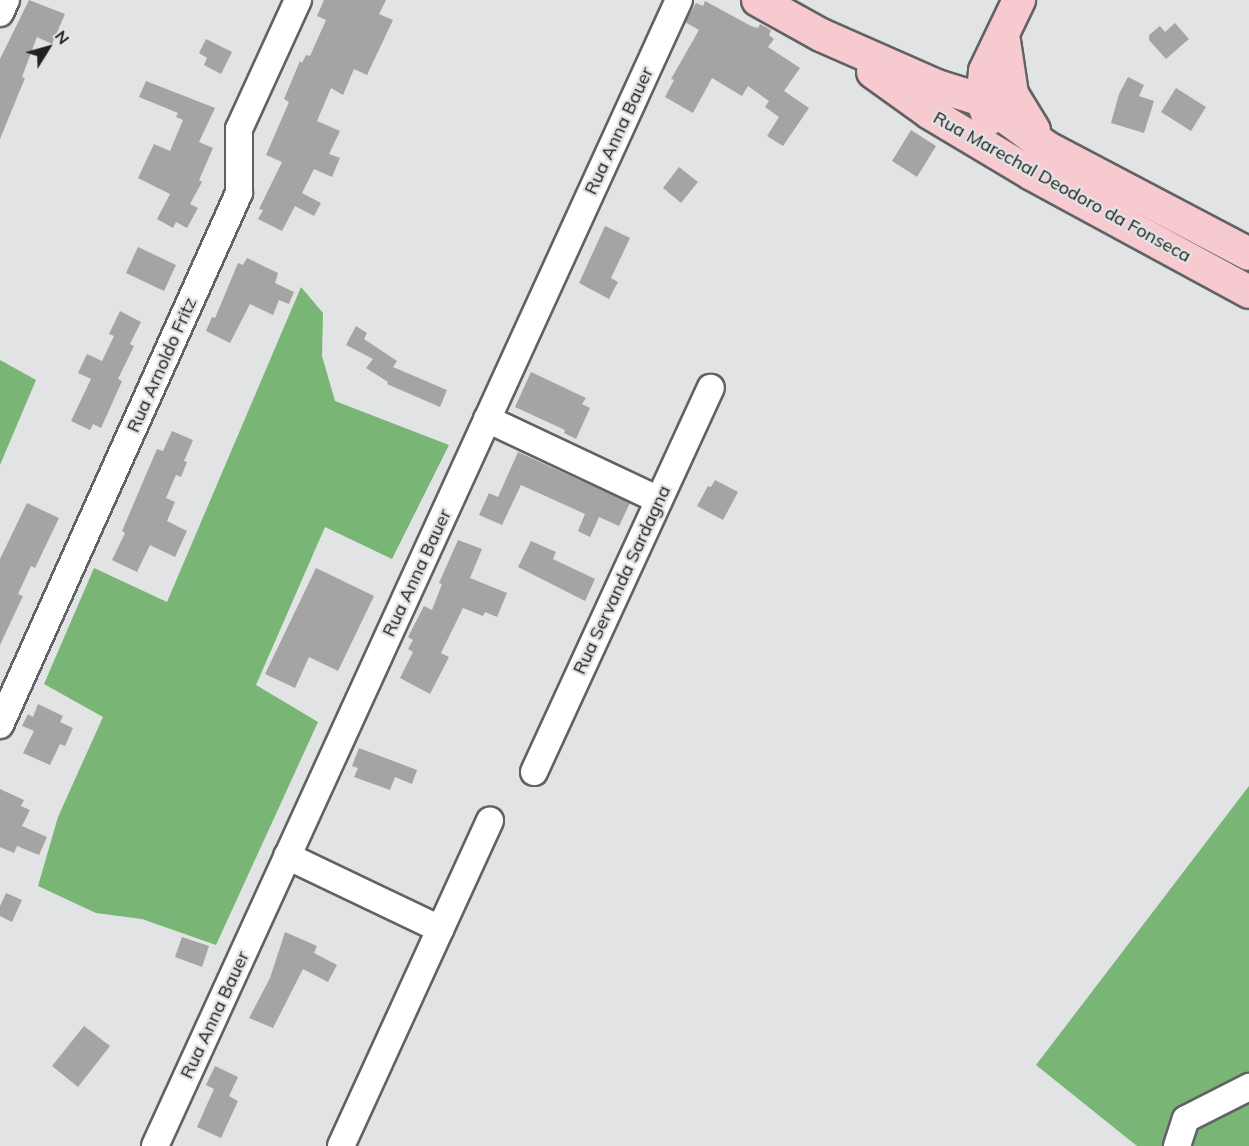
<!DOCTYPE html>
<html>
<head>
<meta charset="utf-8">
<style>
  body { margin:0 }
  #map { position:relative; width:1249px; height:1146px; overflow:hidden; background:#e1e3e4; font-family:Mulish,sans-serif }
  div>[style] { position:absolute }
  [style*='--x'] { left:calc(var(--x)*1px); top:calc(var(--y)*1px); width:calc(var(--w)*1px); rotate:calc(var(--a)*1deg) }
  .forest>* { inset:0; background:#79b575 }
  .building>* { inset:0; background:#a6a4a3 }
  .roads { filter:drop-shadow(2px 0 #616264) drop-shadow(-2px 0 #616264) drop-shadow(0 2px #616264) drop-shadow(0 -2px #616264) }
  .minor>* { height:26px; margin:-13px; padding:0 13px; transform-origin:13px; border-radius:13px; background:#fff }
  .major>* { height:32px; margin:-16px; padding:0 16px; transform-origin:16px; border-radius:16px; background:#f7cad0 }
  span { translate:-50% -50%; white-space:nowrap; text-align:center; line-height:1.15; -webkit-text-stroke:4.5px #e1e3e4; paint-order:stroke }
  .street-label { font-size:18px; color:#212222 }
  .north { position:absolute; left:18px; top:18px; width:60px; height:60px; -webkit-text-stroke:4px #e1e3e4; paint-order:stroke; rotate:53deg; font-size:16px; font-weight:700; line-height:24px; text-align:center; color:#212222 }
  .north::after { content:''; display:block; margin:auto; width:21px; height:27px; background:#212222; clip-path:polygon(50% 0,100% 100%,50% 72%,0 100%) }
</style>
</head>
<body>
<div id="map">
  <div class="forest">
    <i style="clip-path:polygon(301px 287px,323px 313px,322px 356px,335px 401px,449px 445px,392px 559px,325px 527px,256px 685px,318px 722px,216px 945px,142px 919px,96px 913px,38px 886px,58px 817px,103px 717px,44px 684px,94px 568px,167px 602px)"></i>
    <i style="clip-path:polygon(0 360px,36px 380px,0 465px)"></i>
    <i style="clip-path:polygon(1249px 786px,1249px 1146px,1137px 1146px,1036px 1065px)"></i>
  </div>
  <div class="building">
    <i style="clip-path:polygon(29px 0,65px 14px,52px 44px,37px 37px,22px 77px,25px 78px,0 139px,0 59px)"></i>
    <i style="clip-path:polygon(324px 0,386px 0,379px 14px,393px 20px,367px 75px,354px 69px,343px 95px,331px 88px,317px 121px,340px 131px,329px 154px,340px 158px,332px 177px,314px 169px,302px 193px,321px 203px,314px 216px,295px 206px,282px 231px,258px 219px,263px 210px,259px 209px,282px 162px,266px 155px,289px 102px,284px 99px,300px 61px,302px 63px,306px 55px,310px 56px,326px 20px,317px 16px)"></i>
    <i style="clip-path:polygon(705px 1px,751px 26px,758px 28px,760px 24px,771px 30px,769px 35px,774px 39px,768px 47px,800px 68px,784px 91px,809px 108px,783px 146px,767px 136px,779px 117px,765px 107px,769px 101px,748px 86px,742px 96px,712px 78px,693px 113px,665px 97px,674px 80px,671px 79px,699px 30px,685px 22px,696px 3px,703px 6px)"></i>
    <i style="clip-path:polygon(1175px 23px,1189px 39px,1166px 59px,1149px 40px,1149px 35px,1160px 26px,1165px 32px)"></i>
    <i style="clip-path:polygon(206px 39px,232px 52px,221px 74px,204px 65px,207px 58px,199px 53px)"></i>
    <i style="clip-path:polygon(1128px 77px,1144px 85px,1139px 96px,1154px 101px,1144px 133px,1111px 123px,1119px 94px)"></i>
    <i style="clip-path:polygon(146px 81px,215px 108px,199px 142px,213px 148px,199px 180px,202px 182px,190px 204px,198px 208px,187px 228px,176px 222px,173px 228px,157px 219px,170px 194px,138px 178px,154px 144px,170px 151px,183px 120px,176px 117px,178px 113px,139px 97px)"></i>
    <i style="clip-path:polygon(1176px 88px,1206px 107px,1191px 131px,1161px 112px)"></i>
    <i style="clip-path:polygon(911px 130px,936px 146px,917px 177px,892px 161px)"></i>
    <i style="clip-path:polygon(679px 167px,698px 182px,681px 203px,663px 188px)"></i>
    <i style="clip-path:polygon(605px 226px,630px 238px,611px 278px,618px 282px,609px 299px,579px 283px)"></i>
    <i style="clip-path:polygon(138px 247px,176px 265px,164px 291px,126px 273px)"></i>
    <i style="clip-path:polygon(247px 258px,278px 273px,275px 283px,294px 292px,289px 304px,279px 300px,273px 315px,250px 304px,230px 343px,206px 331px,212px 317px,215px 318px,238px 263px,243px 265px)"></i>
    <i style="clip-path:polygon(120px 311px,141px 322px,130px 344px,134px 346px,118px 379px,122px 381px,111px 406px,101px 428px,93px 424px,90px 430px,71px 421px,91px 379px,78px 373px,87px 354px,102px 361px,114px 336px,109px 334px)"></i>
    <i style="clip-path:polygon(356px 326px,367px 333px,364px 339px,397px 361px,393px 367px,447px 390px,440px 407px,387px 384px,388px 382px,366px 368px,373px 359px,346px 345px)"></i>
    <i style="clip-path:polygon(531px 372px,586px 398px,582px 404px,590px 408px,576px 439px,564px 433px,565px 430px,515px 407px)"></i>
    <i style="clip-path:polygon(172px 431px,193px 440px,184px 461px,187px 462px,181px 477px,176px 475px,166px 498px,175px 502px,167px 521px,187px 531px,175px 557px,150px 545px,137px 572px,112px 560px,125px 533px,122px 531px,157px 449px,163px 451px)"></i>
    <i style="clip-path:polygon(518px 452px,630px 503px,619px 526px,599px 517px,590px 537px,578px 531px,585px 514px,521px 485px,502px 525px,479px 515px,489px 493px,498px 497px)"></i>
    <i style="clip-path:polygon(715px 480px,738px 492px,723px 520px,697px 506px,708px 486px,711px 487px)"></i>
    <i style="clip-path:polygon(27px 503px,59px 518px,35px 568px,31px 566px,18px 594px,23px 596px,0 645px,0 559px)"></i>
    <i style="clip-path:polygon(458px 540px,482px 549px,470px 578px,507px 593px,497px 617px,485px 612px,483px 616px,463px 608px,441px 653px,449px 657px,430px 694px,400px 678px,413px 652px,408px 649px,413px 640px,408px 637px,424px 606px,432px 610px,442px 584px,439px 583px)"></i>
    <i style="clip-path:polygon(531px 541px,556px 552px,553px 559px,595px 579px,585px 601px,518px 567px)"></i>
    <i style="clip-path:polygon(316px 568px,374px 596px,338px 671px,309px 657px,295px 688px,265px 674px)"></i>
    <i style="clip-path:polygon(38px 704px,63px 716px,60px 722px,73px 728px,65px 746px,60px 744px,50px 765px,23px 753px,34px 731px,22px 726px,28px 714px,33px 717px)"></i>
    <i style="clip-path:polygon(359px 748px,417px 770px,412px 784px,395px 777px,390px 790px,354px 777px,358px 768px,352px 766px)"></i>
    <i style="clip-path:polygon(0 789px,24px 800px,21px 806px,30px 810px,22px 826px,47px 837px,39px 855px,17px 846px,14px 853px,0 847px)"></i>
    <i style="clip-path:polygon(6px 893px,22px 900px,12px 922px,0 916px,0 906px)"></i>
    <i style="clip-path:polygon(285px 932px,317px 946px,314px 953px,337px 965px,328px 982px,303px 969px,273px 1028px,249px 1018px,270px 978px)"></i>
    <i style="clip-path:polygon(182px 937px,209px 946px,202px 967px,175px 957px)"></i>
    <i style="clip-path:polygon(84px 1026px,110px 1046px,78px 1087px,52px 1066px)"></i>
    <i style="clip-path:polygon(215px 1066px,238px 1077px,229px 1096px,238px 1101px,221px 1138px,197px 1127px,214px 1089px,206px 1085px)"></i>
  </div>
  <div class="roads">
    <div class="minor">
      <i style="--x:0;--y:13;--w:14;--a:-65"></i>
      <i style="--x:487;--y:419;--w:190;--a:25.2"></i>
      <i style="--x:0;--y:725;--w:583;--a:-65.81"></i>
      <i style="--x:239;--y:193;--w:64;--a:-90"></i>
      <i style="--x:239;--y:129;--w:142;--a:-65.4"></i>
      <i style="--x:534;--y:772;--w:423;--a:-65.3"></i>
      <i style="--x:287;--y:856;--w:170;--a:25.5"></i>
      <i style="--x:155;--y:1146;--w:1260;--a:-65.43"></i>
      <i style="--x:341;--y:1146;--w:358;--a:-65.4"></i>
      <i style="--x:1177;--y:1146;--w:28;--a:-72"></i>
      <i style="--x:1186;--y:1119;--w:71;--a:-26.9"></i>
    </div>
    <div class="major">
      <i style="--x:758;--y:0;--w:72;--a:29.1"></i>
      <i style="--x:821;--y:35;--w:127;--a:23.7"></i>
      <i style="--x:937;--y:86;--w:47;--a:17.3"></i>
      <i style="--x:982;--y:100;--w:79;--a:36.3"></i>
      <i style="--x:1046;--y:147;--w:229;--a:27.8"></i>
      <i style="--x:1004;--y:41;--w:54;--a:81.4"></i>
      <i style="--x:1012;--y:94;--w:42;--a:58.6"></i>
      <i style="--x:873;--y:72;--w:70;--a:35.7"></i>
      <i style="--x:930;--y:113;--w:119;--a:30.9"></i>
      <i style="--x:1032;--y:174;--w:247;--a:28.5"></i>
      <i style="--x:989;--y:119;--w:20;--a:-110"></i>
      <i style="--x:982;--y:100;--w:29;--a:-84"></i>
      <i style="--x:985;--y:71;--w:79;--a:-64.4"></i>
    </div>
  </div>
  <div class="street-label">
    <span style="left:619px;top:131px;rotate:-65deg">Rua Anna Bauer</span>
    <span style="left:1062px;top:187px;rotate:29deg">Rua Marechal Deodoro da Fonseca</span>
    <span style="left:162px;top:365px;rotate:-66deg">Rua Arnoldo Fritz</span>
    <span style="left:417px;top:573px;rotate:-65deg">Rua Anna Bauer</span>
    <span style="left:622px;top:580px;rotate:-65deg">Rua Servanda Sardagna</span>
    <span style="left:215px;top:1015px;rotate:-65deg">Rua Anna Bauer</span>
  </div>
  <div class="north">N</div>
</div>
</body>
</html>
